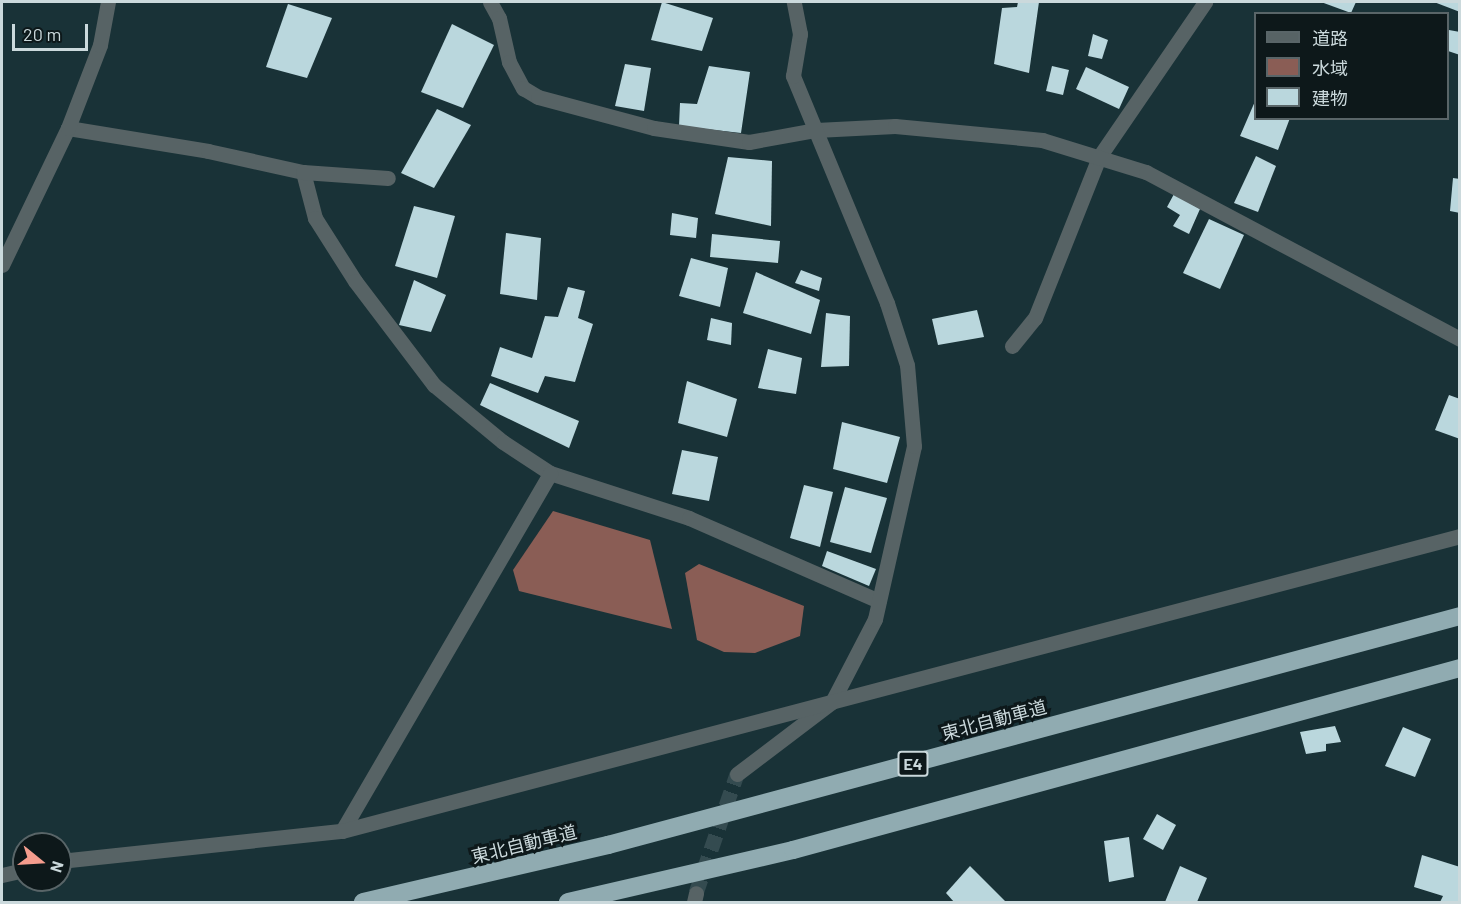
<!DOCTYPE html>
<html>
<head>
<meta charset="utf-8">
<style>
  body { margin:0 }
  #map { position:relative; width:1461px; height:904px; overflow:hidden; background:#193237; font-family:Barlow,"Noto Sans JP",sans-serif }
  div>[style] { position:absolute }
  [style*='--x'] { left:calc(var(--x)*1px); top:calc(var(--y)*1px); width:calc(var(--w)*1px); rotate:calc(var(--a)*1deg) }
  .water>* { inset:0; background:#8a5d55 }
  .building>* { inset:0; background:#bad7dd }
  .street-tunnel>* { height:15px; margin-top:-7.5px; transform-origin:0; background:repeating-linear-gradient(90deg,#344b50 0 15px,transparent 0 23px) }
  .lane>* { height:15px; margin:-7.5px; padding:0 7.5px; transform-origin:7.5px; border-radius:7.5px; background:#576365 }
  .street>* { height:15px; margin:-7.5px; padding:0 7.5px; transform-origin:7.5px; border-radius:7.5px; background:#576365 }
  .highway>* { height:18px; margin:-9px; padding:0 9px; transform-origin:9px; border-radius:9px; background:#90abb1 }
  span { translate:-50% -50%; white-space:nowrap; text-align:center; line-height:1.15; -webkit-text-stroke:6px #0d181a; paint-order:stroke }
  .shield-label span { padding:2px 4px; background:#0d181a; border:2px solid; border-radius:4px; -webkit-text-stroke-width:0 }
  .shield-label { font-size:16px; color:#cbd9dc; font-weight:700 }
  .street-label { font-size:18px; color:#cbd9dc }
  .frame { position:absolute; inset:0; border:3px solid #cbd9dc; pointer-events:none }
  .legend { position:absolute; left:1254px; top:12px; width:195px; height:108px; box-sizing:border-box; background:#0d181a; border:2px solid #596568; margin:0; padding:8px 10px; list-style:none; font-size:18px; color:#cbd9dc }
  .legend li { display:flex; align-items:center; gap:12px; height:30px }
  .legend b { width:30px; border:2px solid #596568 }
  .north { position:absolute; left:12px; top:832px; width:60px; height:60px; box-sizing:border-box; background:#0d181a; border:2px solid #596568; border-radius:50%; rotate:108deg; font-size:16px; font-weight:700; line-height:24px; text-align:center; color:#cbd9dc }
  .north::after { content:''; display:block; margin:auto; width:21px; height:27px; background:#f59d8e; clip-path:polygon(50% 0,100% 100%,50% 72%,0 100%) }
  .scale { position:absolute; left:12px; top:24px; width:76px; height:27px; box-sizing:border-box; border:3px solid #cbd9dc; border-top:0; padding-left:8px; font-size:18px; line-height:21px; white-space:nowrap; color:#cbd9dc; -webkit-text-stroke:4px #0d181a; paint-order:stroke }
</style>
</head>
<body>
<div id="map">
  <div class="water">
    <i style="clip-path:polygon(553px 511px,650px 540px,672px 629px,519px 591px,513px 570px)"></i>
    <i style="clip-path:polygon(699px 564px,804px 606px,800px 636px,755px 653px,724px 652px,697px 640px,685px 573px)"></i>
  </div>
  <div class="building">
    <i style="clip-path:polygon(662px 2px,713px 18px,702px 51px,651px 40px)"></i>
    <i style="clip-path:polygon(1018px 2px,1039px 2px,1029px 73px,994px 64px,1002px 8px,1017px 7px)"></i>
    <i style="clip-path:polygon(1321px 2px,1356px 2px,1351px 13px)"></i>
    <i style="clip-path:polygon(1434px 2px,1460px 2px,1460px 12px)"></i>
    <i style="clip-path:polygon(288px 4px,332px 18px,307px 78px,266px 67px)"></i>
    <i style="clip-path:polygon(452px 24px,494px 45px,463px 108px,421px 92px)"></i>
    <i style="clip-path:polygon(1449px 30px,1460px 32px,1460px 55px,1448px 51px)"></i>
    <i style="clip-path:polygon(1093px 34px,1108px 40px,1102px 59px,1088px 56px)"></i>
    <i style="clip-path:polygon(625px 64px,651px 68px,644px 111px,615px 106px)"></i>
    <i style="clip-path:polygon(709px 66px,750px 72px,741px 133px,679px 126px,680px 103px,697px 104px)"></i>
    <i style="clip-path:polygon(1052px 66px,1069px 70px,1063px 95px,1046px 91px)"></i>
    <i style="clip-path:polygon(1086px 67px,1129px 87px,1119px 109px,1076px 89px)"></i>
    <i style="clip-path:polygon(1256px 99px,1256px 118px,1290px 118px,1278px 150px,1240px 136px)"></i>
    <i style="clip-path:polygon(437px 109px,471px 125px,434px 188px,401px 173px)"></i>
    <i style="clip-path:polygon(1256px 156px,1276px 166px,1258px 212px,1234px 203px)"></i>
    <i style="clip-path:polygon(728px 157px,772px 161px,771px 226px,715px 214px)"></i>
    <i style="clip-path:polygon(1453px 178px,1460px 179px,1460px 213px,1450px 211px)"></i>
    <i style="clip-path:polygon(1174px 194px,1200px 209px,1189px 234px,1173px 226px,1180px 215px,1167px 207px)"></i>
    <i style="clip-path:polygon(414px 206px,455px 216px,437px 278px,395px 266px)"></i>
    <i style="clip-path:polygon(672px 213px,698px 218px,696px 238px,670px 235px)"></i>
    <i style="clip-path:polygon(1209px 219px,1244px 235px,1220px 289px,1183px 273px)"></i>
    <i style="clip-path:polygon(506px 233px,541px 238px,537px 300px,500px 294px)"></i>
    <i style="clip-path:polygon(712px 234px,780px 241px,778px 263px,710px 257px)"></i>
    <i style="clip-path:polygon(691px 258px,728px 268px,720px 307px,679px 296px)"></i>
    <i style="clip-path:polygon(801px 270px,822px 278px,819px 291px,795px 283px)"></i>
    <i style="clip-path:polygon(756px 272px,820px 300px,811px 334px,743px 313px)"></i>
    <i style="clip-path:polygon(414px 280px,446px 295px,431px 332px,399px 325px)"></i>
    <i style="clip-path:polygon(568px 287px,585px 291px,578px 318px,593px 324px,575px 382px,545px 376px,538px 393px,491px 376px,500px 347px,532px 358px,545px 316px,558px 317px)"></i>
    <i style="clip-path:polygon(977px 310px,984px 337px,938px 345px,932px 319px)"></i>
    <i style="clip-path:polygon(826px 313px,850px 316px,849px 366px,821px 367px)"></i>
    <i style="clip-path:polygon(711px 318px,732px 323px,731px 345px,707px 340px)"></i>
    <i style="clip-path:polygon(768px 349px,802px 358px,796px 394px,758px 388px)"></i>
    <i style="clip-path:polygon(687px 381px,737px 399px,727px 437px,678px 423px)"></i>
    <i style="clip-path:polygon(490px 383px,579px 421px,569px 448px,480px 405px)"></i>
    <i style="clip-path:polygon(1449px 395px,1460px 399px,1460px 439px,1435px 430px)"></i>
    <i style="clip-path:polygon(842px 422px,900px 437px,887px 483px,833px 469px)"></i>
    <i style="clip-path:polygon(682px 450px,718px 457px,709px 501px,672px 494px)"></i>
    <i style="clip-path:polygon(804px 485px,833px 492px,820px 547px,790px 538px)"></i>
    <i style="clip-path:polygon(845px 487px,887px 498px,871px 553px,830px 542px)"></i>
    <i style="clip-path:polygon(827px 551px,876px 569px,869px 586px,822px 566px)"></i>
    <i style="clip-path:polygon(1335px 726px,1341px 742px,1326px 744px,1326px 751px,1306px 754px,1300px 732px)"></i>
    <i style="clip-path:polygon(1403px 727px,1431px 739px,1415px 777px,1385px 766px)"></i>
    <i style="clip-path:polygon(1157px 814px,1176px 825px,1163px 850px,1143px 839px)"></i>
    <i style="clip-path:polygon(1129px 837px,1134px 877px,1109px 882px,1104px 841px)"></i>
    <i style="clip-path:polygon(1422px 855px,1460px 867px,1460px 902px,1440px 902px,1443px 896px,1414px 887px)"></i>
    <i style="clip-path:polygon(970px 866px,1006px 902px,954px 902px,946px 893px)"></i>
    <i style="clip-path:polygon(1180px 866px,1207px 878px,1197px 902px,1165px 902px)"></i>
  </div>
  <div class="street-tunnel">
    <i style="--x:696;--y:893;--w:126;--a:-71"></i>
  </div>
  <div class="lane">
    <i style="--x:68;--y:128;--w:142;--a:9.3"></i>
    <i style="--x:208;--y:151;--w:97;--a:12.5"></i>
    <i style="--x:303;--y:172;--w:48;--a:75.4"></i>
    <i style="--x:315;--y:218;--w:75;--a:57.6"></i>
    <i style="--x:355;--y:281;--w:131;--a:52.8"></i>
    <i style="--x:434;--y:385;--w:89;--a:39.6"></i>
    <i style="--x:503;--y:442;--w:56;--a:33.4"></i>
    <i style="--x:550;--y:473;--w:146;--a:17.9"></i>
    <i style="--x:689;--y:518;--w:207;--a:23.6"></i>
    <i style="--x:303;--y:172;--w:85;--a:4"></i>
    <i style="--x:1012;--y:346;--w:36;--a:-51"></i>
    <i style="--x:1035;--y:318;--w:173;--a:-68.3"></i>
    <i style="--x:1099;--y:157;--w:188;--a:-55.6"></i>
    <i style="--x:342;--y:831;--w:414;--a:-59.8"></i>
  </div>
  <div class="street">
    <i style="--x:490;--y:2;--w:18;--a:61"></i>
    <i style="--x:499;--y:18;--w:45;--a:77.2"></i>
    <i style="--x:509;--y:62;--w:30;--a:62"></i>
    <i style="--x:523;--y:88;--w:17;--a:31"></i>
    <i style="--x:538;--y:97;--w:120;--a:15"></i>
    <i style="--x:654;--y:128;--w:96;--a:8.4"></i>
    <i style="--x:749;--y:142;--w:68;--a:-10.2"></i>
    <i style="--x:816;--y:130;--w:79;--a:-2.9"></i>
    <i style="--x:895;--y:126;--w:148;--a:5.4"></i>
    <i style="--x:1042;--y:140;--w:109;--a:17.1"></i>
    <i style="--x:1146;--y:172;--w:356;--a:28"></i>
    <i style="--x:2;--y:265;--w:152;--a:-64.3"></i>
    <i style="--x:68;--y:128;--w:89;--a:-68.9"></i>
    <i style="--x:100;--y:45;--w:44;--a:-79.5"></i>
    <i style="--x:737;--y:774;--w:119;--a:-37.2"></i>
    <i style="--x:832;--y:702;--w:93;--a:-62.6"></i>
    <i style="--x:875;--y:619;--w:177;--a:-77.3"></i>
    <i style="--x:914;--y:446;--w:81;--a:-94.9"></i>
    <i style="--x:907;--y:365;--w:65;--a:-107.9"></i>
    <i style="--x:887;--y:303;--w:246;--a:-112.5"></i>
    <i style="--x:793;--y:76;--w:43;--a:-80.5"></i>
    <i style="--x:800;--y:34;--w:33;--a:-101"></i>
    <i style="--x:60;--y:861;--w:284;--a:-6.1"></i>
    <i style="--x:342;--y:831;--w:1156;--a:-14.78"></i>
    <i style="--x:2;--y:875;--w:23;--a:-13"></i>
    <i style="--x:694;--y:902;--w:9;--a:-77"></i>
  </div>
  <div class="highway">
    <i style="--x:363;--y:902;--w:252;--a:-13.1"></i>
    <i style="--x:608;--y:845;--w:882;--a:-15.04"></i>
    <i style="--x:568;--y:902;--w:231;--a:-13"></i>
    <i style="--x:793;--y:850;--w:691;--a:-15.26"></i>
  </div>
  <div class="shield-label">
    <span style="left:913px;top:764px">E4</span>
  </div>
  <div class="street-label">
    <span style="left:994px;top:720px;rotate:-15deg">東北自動車道</span>
    <span style="left:524px;top:844px;rotate:-14deg">東北自動車道</span>
  </div>
  <div class="frame"></div>
  <ul class="legend">
  <li><b style="height:8px;background:#576365"></b>道路</li>
  <li><b style="height:16px;background:#8a5d55"></b>水域</li>
  <li><b style="height:16px;background:#bad7dd"></b>建物</li>
  </ul>
  <div class="north">N</div>
  <div class="scale">20 m</div>
</div>
</body>
</html>
